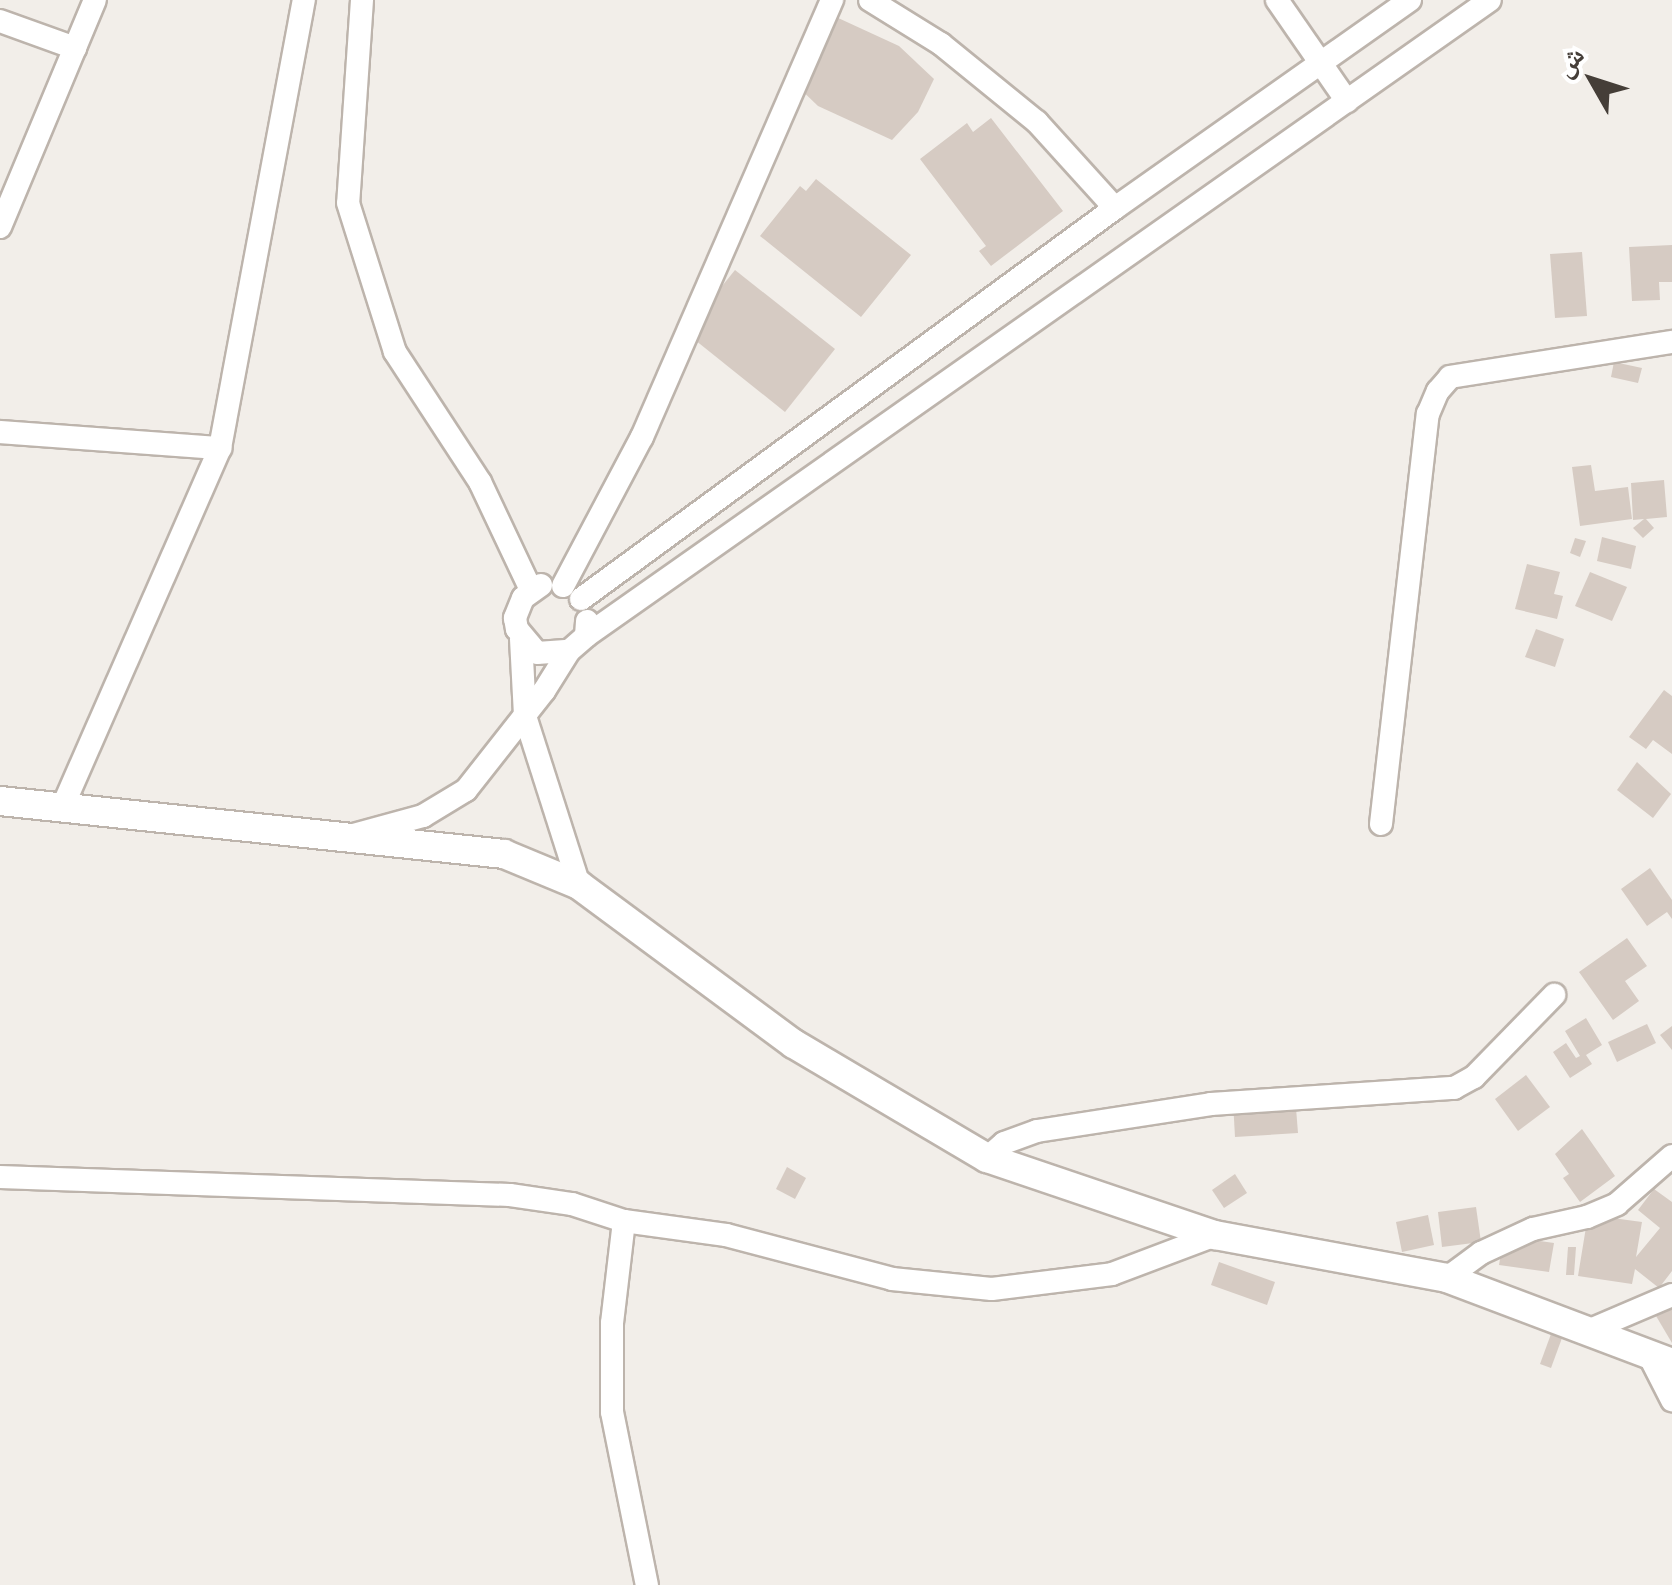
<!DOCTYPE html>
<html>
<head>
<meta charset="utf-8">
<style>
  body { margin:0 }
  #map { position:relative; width:1672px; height:1585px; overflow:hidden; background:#f2eee9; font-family:Mulish,"Noto Naskh Arabic",sans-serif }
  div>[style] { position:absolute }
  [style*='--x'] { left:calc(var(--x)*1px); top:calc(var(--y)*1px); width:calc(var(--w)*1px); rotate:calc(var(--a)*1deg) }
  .building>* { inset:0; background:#d6cbc3 }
  .roads { filter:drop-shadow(2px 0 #bdb4ac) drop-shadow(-2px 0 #bdb4ac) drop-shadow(0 2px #bdb4ac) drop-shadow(0 -2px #bdb4ac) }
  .minor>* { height:22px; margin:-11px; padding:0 11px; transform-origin:11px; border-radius:11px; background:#fff }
  .tertiary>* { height:28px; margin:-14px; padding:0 14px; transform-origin:14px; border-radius:14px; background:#fff }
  span { translate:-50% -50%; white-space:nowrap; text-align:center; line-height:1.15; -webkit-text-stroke:9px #fff; paint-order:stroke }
  .north { position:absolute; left:1542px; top:30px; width:100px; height:100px; -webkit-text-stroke:8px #fff; paint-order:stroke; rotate:309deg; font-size:28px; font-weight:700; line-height:40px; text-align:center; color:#453e38 }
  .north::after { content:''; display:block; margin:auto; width:35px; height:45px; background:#453e38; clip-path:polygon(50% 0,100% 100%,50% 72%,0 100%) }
</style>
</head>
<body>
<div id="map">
  <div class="building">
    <i style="clip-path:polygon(823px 11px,899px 46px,934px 79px,918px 112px,892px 140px,818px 106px,792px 81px)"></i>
    <i style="clip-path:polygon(991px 118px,1063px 211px,991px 266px,979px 251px,986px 246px,920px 159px,967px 123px,973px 132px)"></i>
    <i style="clip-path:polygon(816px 179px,911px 255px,861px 317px,760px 236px,800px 186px,806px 191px)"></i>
    <i style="clip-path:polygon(1672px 245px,1672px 282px,1659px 282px,1660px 300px,1632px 301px,1629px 247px)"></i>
    <i style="clip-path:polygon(1582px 252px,1587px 316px,1555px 318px,1550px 254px)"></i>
    <i style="clip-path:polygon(735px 270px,835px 349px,785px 412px,685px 332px)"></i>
    <i style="clip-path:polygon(1614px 362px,1642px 368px,1638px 383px,1611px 377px)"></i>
    <i style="clip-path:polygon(1591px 465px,1595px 491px,1628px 487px,1632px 519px,1580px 526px,1572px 467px)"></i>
    <i style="clip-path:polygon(1664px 480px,1667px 517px,1646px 519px,1654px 528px,1643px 538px,1633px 528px,1644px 519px,1633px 520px,1631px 483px)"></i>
    <i style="clip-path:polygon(1602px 537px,1636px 546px,1631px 569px,1597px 561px)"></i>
    <i style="clip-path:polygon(1575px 538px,1586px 541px,1580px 557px,1570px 553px)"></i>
    <i style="clip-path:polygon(1527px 564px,1560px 572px,1554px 594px,1563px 596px,1557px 619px,1515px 609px)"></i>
    <i style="clip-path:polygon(1590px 572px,1627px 587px,1612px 621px,1575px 606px)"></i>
    <i style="clip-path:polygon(1536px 629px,1564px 639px,1555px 667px,1525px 657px)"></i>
    <i style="clip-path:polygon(1664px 690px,1672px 696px,1672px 754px,1653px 740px,1646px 749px,1629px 737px)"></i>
    <i style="clip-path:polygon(1637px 762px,1671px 794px,1653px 818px,1617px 790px)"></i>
    <i style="clip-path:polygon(1650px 868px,1672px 900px,1672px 919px,1667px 912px,1647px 926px,1621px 889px)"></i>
    <i style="clip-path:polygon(1627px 938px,1647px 966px,1625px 981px,1639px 1001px,1613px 1020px,1579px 972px)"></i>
    <i style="clip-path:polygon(1586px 1018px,1602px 1045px,1586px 1055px,1592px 1064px,1570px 1078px,1553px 1052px,1566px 1043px,1576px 1058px,1580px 1056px,1565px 1031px)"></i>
    <i style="clip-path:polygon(1647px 1024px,1656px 1043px,1617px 1062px,1608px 1042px)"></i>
    <i style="clip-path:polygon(1672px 1026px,1672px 1050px,1660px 1035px)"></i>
    <i style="clip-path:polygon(1526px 1075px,1550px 1107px,1518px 1131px,1495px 1099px)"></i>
    <i style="clip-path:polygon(1233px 1101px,1296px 1108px,1298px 1133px,1235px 1137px)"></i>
    <i style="clip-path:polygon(1582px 1129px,1615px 1176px,1580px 1202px,1563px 1178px,1569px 1174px,1555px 1154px)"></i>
    <i style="clip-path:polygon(787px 1167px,806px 1178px,795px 1199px,776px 1189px)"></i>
    <i style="clip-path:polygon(1235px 1174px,1247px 1193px,1224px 1208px,1212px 1190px)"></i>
    <i style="clip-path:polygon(1654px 1189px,1672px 1202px,1672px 1271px,1659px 1288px,1635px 1269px,1632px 1284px,1578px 1276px,1587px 1221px,1604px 1223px,1605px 1217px,1642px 1222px,1636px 1257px,1660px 1228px,1638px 1210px)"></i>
    <i style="clip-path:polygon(1476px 1207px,1481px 1242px,1442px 1247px,1438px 1212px)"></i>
    <i style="clip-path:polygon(1428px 1215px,1434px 1245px,1402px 1252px,1396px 1222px)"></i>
    <i style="clip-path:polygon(1529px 1215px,1543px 1217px,1540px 1241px,1554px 1243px,1549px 1272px,1499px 1265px,1505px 1229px,1526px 1232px)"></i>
    <i style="clip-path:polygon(1568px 1247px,1576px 1247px,1574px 1275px,1566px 1275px)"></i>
    <i style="clip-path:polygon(1219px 1262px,1275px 1282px,1267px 1305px,1211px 1285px)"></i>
    <i style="clip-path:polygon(1672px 1283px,1672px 1343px,1646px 1299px)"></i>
    <i style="clip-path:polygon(1551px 1334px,1562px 1338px,1551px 1368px,1540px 1364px)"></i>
  </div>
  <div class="roads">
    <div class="minor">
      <i style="--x:362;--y:0;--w:203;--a:93.9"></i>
      <i style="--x:348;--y:203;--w:156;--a:72.5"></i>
      <i style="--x:395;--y:352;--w:155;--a:56.8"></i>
      <i style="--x:480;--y:482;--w:119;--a:64.7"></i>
      <i style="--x:870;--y:0;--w:84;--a:31.8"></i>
      <i style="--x:941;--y:44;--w:124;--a:39.1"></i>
      <i style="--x:1037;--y:122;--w:116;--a:47.8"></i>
      <i style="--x:1277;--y:0;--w:123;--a:55.3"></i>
      <i style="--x:0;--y:21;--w:80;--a:19.8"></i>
      <i style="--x:0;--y:227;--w:246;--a:-67.3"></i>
      <i style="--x:0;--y:432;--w:221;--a:4.2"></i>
      <i style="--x:541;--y:585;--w:22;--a:144"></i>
      <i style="--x:523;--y:598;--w:22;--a:112"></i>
      <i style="--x:515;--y:618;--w:11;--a:80"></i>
      <i style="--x:517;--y:629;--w:31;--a:50"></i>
      <i style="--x:537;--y:653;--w:32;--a:-4"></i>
      <i style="--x:563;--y:586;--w:169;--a:-62.1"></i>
      <i style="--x:642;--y:437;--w:477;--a:-66.5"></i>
      <i style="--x:581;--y:599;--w:662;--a:-36.21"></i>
      <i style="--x:1115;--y:208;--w:361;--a:-35.2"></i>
      <i style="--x:586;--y:636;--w:1105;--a:-35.13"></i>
      <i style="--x:521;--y:639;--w:77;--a:87"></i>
      <i style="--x:525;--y:716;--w:177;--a:72.3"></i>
      <i style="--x:62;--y:808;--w:393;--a:-66.3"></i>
      <i style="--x:220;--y:448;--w:456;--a:-79.4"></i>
      <i style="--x:1381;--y:824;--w:413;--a:-83.5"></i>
      <i style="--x:1428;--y:414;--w:25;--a:-67"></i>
      <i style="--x:1438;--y:391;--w:18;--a:-49"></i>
      <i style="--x:1450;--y:377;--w:225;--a:-9"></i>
      <i style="--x:353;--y:835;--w:73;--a:-15.2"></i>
      <i style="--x:423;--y:816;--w:50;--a:-31.2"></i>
      <i style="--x:466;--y:790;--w:126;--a:-51.8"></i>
      <i style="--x:544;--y:691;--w:47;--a:-58"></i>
      <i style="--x:569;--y:651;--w:23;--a:-41"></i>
      <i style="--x:586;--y:636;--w:15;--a:-86"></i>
      <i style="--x:987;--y:1158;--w:23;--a:-41"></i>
      <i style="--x:1004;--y:1143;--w:35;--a:-20"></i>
      <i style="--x:1037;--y:1131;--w:176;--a:-8.8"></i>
      <i style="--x:1211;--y:1104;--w:244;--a:-3.8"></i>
      <i style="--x:1454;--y:1088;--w:23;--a:-29"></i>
      <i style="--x:1474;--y:1077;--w:115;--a:-45.7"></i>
      <i style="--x:0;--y:1177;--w:510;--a:2.02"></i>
      <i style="--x:510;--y:1195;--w:63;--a:8.3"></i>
      <i style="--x:572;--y:1204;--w:55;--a:18.1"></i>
      <i style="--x:624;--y:1221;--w:103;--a:7.8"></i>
      <i style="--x:726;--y:1235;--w:172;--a:14.8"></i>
      <i style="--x:892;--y:1279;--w:100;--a:5.7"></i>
      <i style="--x:992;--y:1289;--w:121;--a:-7.1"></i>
      <i style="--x:1112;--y:1274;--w:110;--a:-20.7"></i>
      <i style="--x:624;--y:1221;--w:103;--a:96.7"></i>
      <i style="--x:612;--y:1323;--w:89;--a:90"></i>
      <i style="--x:612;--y:1412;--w:177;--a:78.6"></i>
      <i style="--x:1447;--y:1278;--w:42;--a:-36.3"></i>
      <i style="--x:1481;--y:1253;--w:57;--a:-24.8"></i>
      <i style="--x:1533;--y:1229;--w:55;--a:-12.5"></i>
      <i style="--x:1587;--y:1217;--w:33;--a:-23"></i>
      <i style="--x:1617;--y:1204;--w:73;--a:-41.1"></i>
      <i style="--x:1590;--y:1330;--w:89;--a:-23.1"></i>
      <i style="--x:1649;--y:1355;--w:51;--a:62.9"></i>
    </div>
    <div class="tertiary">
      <i style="--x:0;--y:801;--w:507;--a:6"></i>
      <i style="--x:504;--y:854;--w:81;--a:22.5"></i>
      <i style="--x:579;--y:885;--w:267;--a:36.5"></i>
      <i style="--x:794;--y:1044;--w:224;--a:30.6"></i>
      <i style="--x:987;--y:1158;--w:241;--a:18.7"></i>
      <i style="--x:1215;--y:1235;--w:236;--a:10.5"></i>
      <i style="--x:1447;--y:1278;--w:241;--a:20.7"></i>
    </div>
  </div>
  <div class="north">ش</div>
</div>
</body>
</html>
